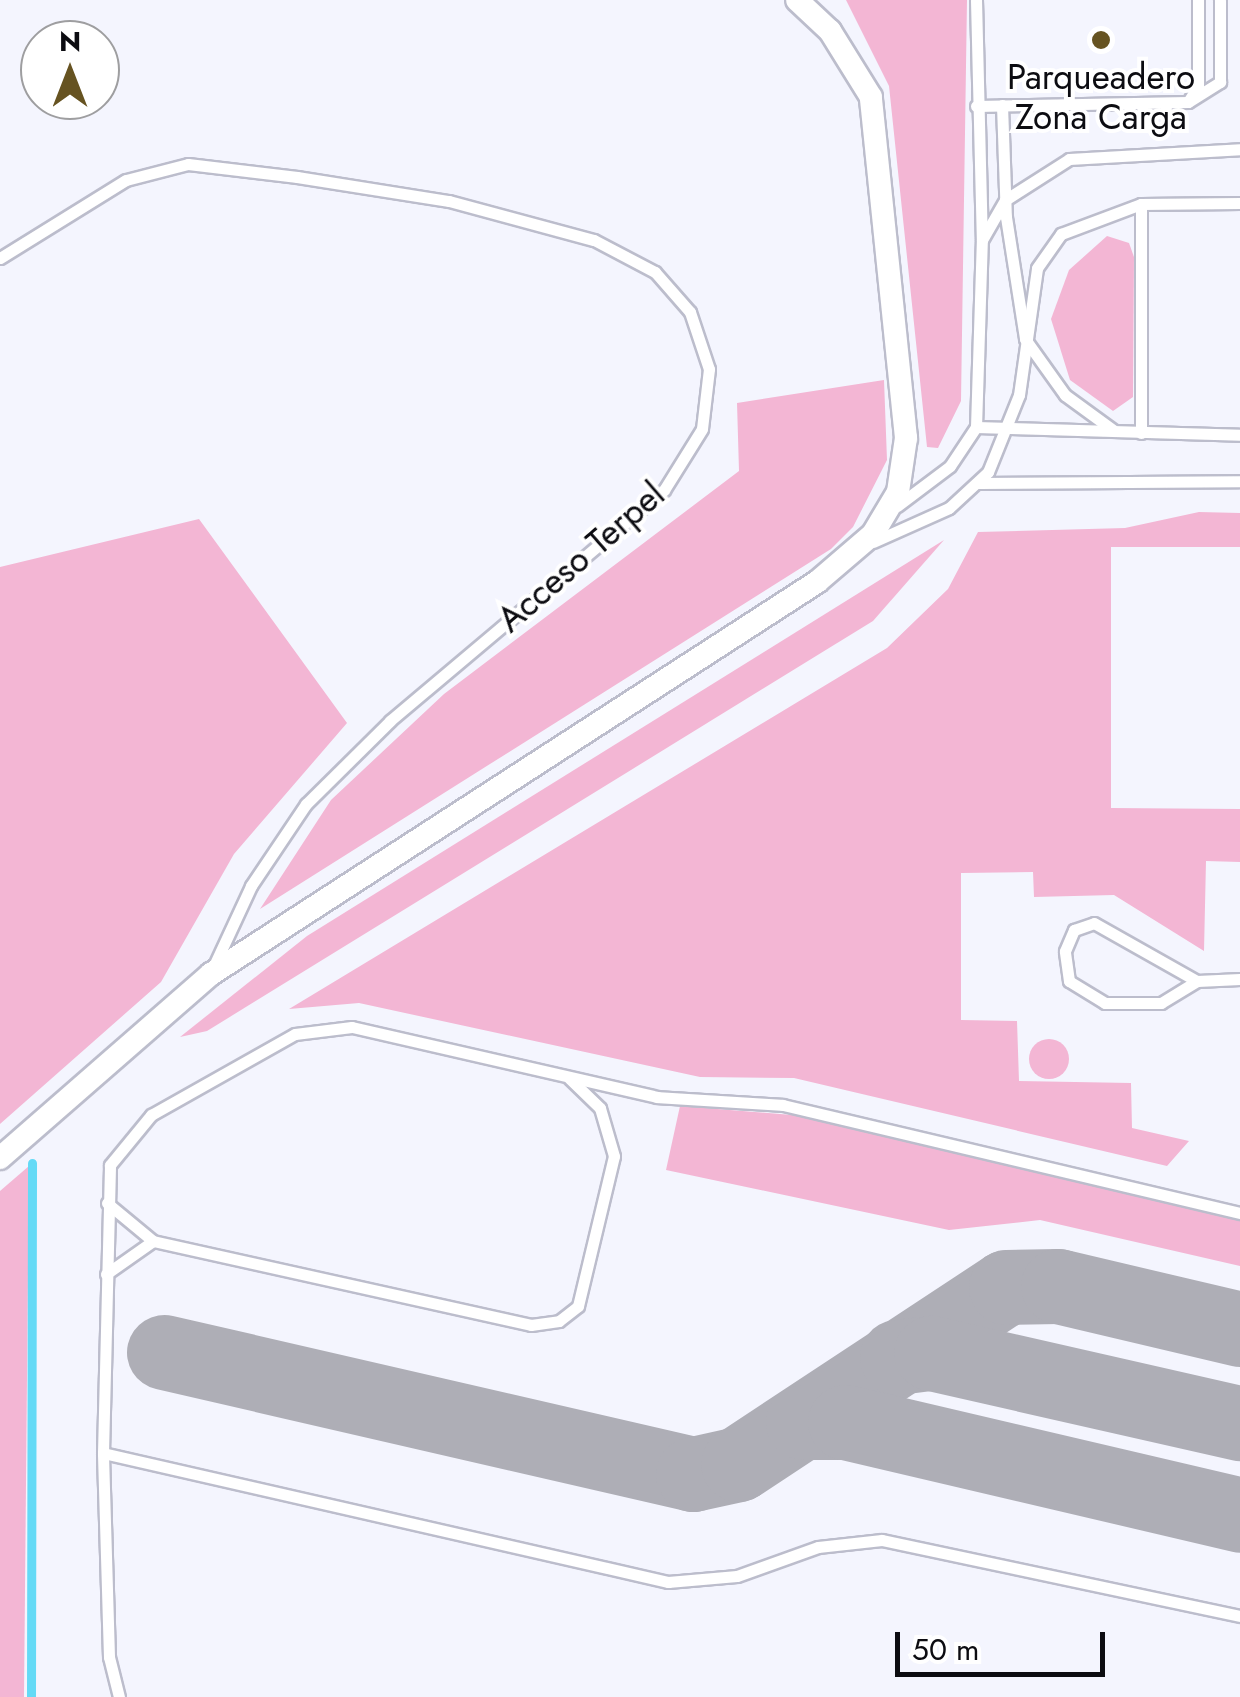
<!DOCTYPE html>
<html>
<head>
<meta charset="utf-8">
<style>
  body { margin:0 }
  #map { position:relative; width:1240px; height:1697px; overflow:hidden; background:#f4f5fe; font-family:Jost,sans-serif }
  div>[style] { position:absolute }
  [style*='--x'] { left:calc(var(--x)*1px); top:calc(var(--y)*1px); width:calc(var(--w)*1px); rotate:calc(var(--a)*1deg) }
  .green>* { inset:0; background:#f3b6d4 }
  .round { border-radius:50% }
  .stream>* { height:9px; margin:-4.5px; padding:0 4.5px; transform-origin:4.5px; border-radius:4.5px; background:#64daf6 }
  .taxiway>* { height:75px; margin:-37.5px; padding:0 37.5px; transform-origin:37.5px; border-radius:37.5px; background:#aeaeb6 }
  .roads { filter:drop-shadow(2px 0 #bcbdcc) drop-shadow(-2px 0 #bcbdcc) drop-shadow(0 2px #bcbdcc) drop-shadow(0 -2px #bcbdcc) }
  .service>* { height:11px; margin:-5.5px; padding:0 5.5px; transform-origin:5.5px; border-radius:5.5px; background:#fff }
  .minor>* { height:22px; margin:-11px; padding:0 11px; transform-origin:11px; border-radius:11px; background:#fff }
  .dots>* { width:28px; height:28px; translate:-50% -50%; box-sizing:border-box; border:5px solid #fff; border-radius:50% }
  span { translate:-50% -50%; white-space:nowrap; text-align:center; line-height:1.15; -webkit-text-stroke:8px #fff; paint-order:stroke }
  .poi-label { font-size:35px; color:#0c0c11 }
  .street-label { font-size:35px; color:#0c0c11 }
  .north { position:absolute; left:20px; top:20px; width:100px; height:100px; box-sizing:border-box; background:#fff; border:2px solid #9e9ea0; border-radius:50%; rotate:0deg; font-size:28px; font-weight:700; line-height:40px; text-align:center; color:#0c0c11 }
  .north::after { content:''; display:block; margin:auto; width:35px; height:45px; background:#665321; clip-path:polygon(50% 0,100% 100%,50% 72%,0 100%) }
  .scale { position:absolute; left:895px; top:1632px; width:210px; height:45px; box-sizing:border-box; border:5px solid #0c0c11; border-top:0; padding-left:12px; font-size:30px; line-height:35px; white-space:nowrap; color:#0c0c11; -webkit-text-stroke:8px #fff; paint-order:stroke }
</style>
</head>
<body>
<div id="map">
  <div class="green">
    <i style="clip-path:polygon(846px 0,967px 0,961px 401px,938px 448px,927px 447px,889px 86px)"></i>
    <i style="clip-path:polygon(1107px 236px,1129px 243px,1134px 257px,1133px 397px,1113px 411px,1070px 380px,1051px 319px,1069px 270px)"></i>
    <i style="clip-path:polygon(884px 380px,887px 460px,853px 527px,831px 549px,260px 909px,331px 800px,444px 694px,739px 471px,737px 403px)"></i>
    <i style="clip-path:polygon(1199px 512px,1240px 513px,1240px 547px,1111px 547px,1111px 808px,1240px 809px,1240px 862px,1206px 861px,1204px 951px,1114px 895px,1034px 897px,1033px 872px,961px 873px,961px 1020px,1017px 1021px,1019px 1081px,1131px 1083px,1132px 1128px,1189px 1141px,1167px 1166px,794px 1078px,700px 1077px,359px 1003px,289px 1009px,887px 648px,948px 589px,978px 532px,1125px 528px)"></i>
    <i style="clip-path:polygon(199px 519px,347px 723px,234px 854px,161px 982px,0 1124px,0 567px)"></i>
    <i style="clip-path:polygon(944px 540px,873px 621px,207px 1031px,180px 1037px,307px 936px)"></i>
    <i class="round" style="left:1029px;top:1039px;width:40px;height:40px"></i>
    <i style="clip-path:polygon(680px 1106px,804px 1116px,1240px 1219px,1240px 1266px,1040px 1220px,949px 1230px,666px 1170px)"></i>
    <i style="clip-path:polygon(29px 1166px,24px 1697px,0 1697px,0 1191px)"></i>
  </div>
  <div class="stream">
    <i style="--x:31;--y:1697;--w:534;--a:-89.89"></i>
  </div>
  <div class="taxiway">
    <i style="--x:164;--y:1352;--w:543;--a:12.99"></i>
    <i style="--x:693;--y:1474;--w:46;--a:-12.5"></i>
    <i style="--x:738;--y:1464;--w:321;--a:-33.4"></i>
    <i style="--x:1006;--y:1287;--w:52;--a:-1.1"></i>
    <i style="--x:1058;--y:1286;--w:187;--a:13.3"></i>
    <i style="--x:897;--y:1357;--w:34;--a:-7"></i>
    <i style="--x:931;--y:1353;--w:317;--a:12.8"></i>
    <i style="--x:803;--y:1422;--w:42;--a:0"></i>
    <i style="--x:845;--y:1422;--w:406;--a:13.2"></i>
  </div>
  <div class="roads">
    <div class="service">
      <i style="--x:976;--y:0;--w:240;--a:88.6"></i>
      <i style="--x:1188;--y:102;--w:38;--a:-32"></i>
      <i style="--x:1220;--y:82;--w:82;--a:-90"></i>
      <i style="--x:1002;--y:105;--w:112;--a:88"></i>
      <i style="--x:1006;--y:217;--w:123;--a:81.1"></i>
      <i style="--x:1025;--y:339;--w:69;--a:54.5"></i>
      <i style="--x:1065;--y:395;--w:59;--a:36.1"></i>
      <i style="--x:976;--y:106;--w:212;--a:-1.1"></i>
      <i style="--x:1188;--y:102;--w:19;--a:-58"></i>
      <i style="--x:1198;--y:86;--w:86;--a:-90"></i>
      <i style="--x:1141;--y:204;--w:229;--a:90"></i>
      <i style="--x:0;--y:258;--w:148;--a:-31.8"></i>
      <i style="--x:126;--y:180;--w:64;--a:-14.5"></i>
      <i style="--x:188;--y:164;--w:110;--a:6.8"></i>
      <i style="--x:297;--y:177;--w:154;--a:9"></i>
      <i style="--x:449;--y:201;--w:150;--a:15.1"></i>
      <i style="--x:594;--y:240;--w:69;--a:27.7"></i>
      <i style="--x:655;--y:272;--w:53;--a:48.8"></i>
      <i style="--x:690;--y:312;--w:60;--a:71.6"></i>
      <i style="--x:709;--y:369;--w:60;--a:96.7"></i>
      <i style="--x:702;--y:429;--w:72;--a:121.9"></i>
      <i style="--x:664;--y:490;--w:358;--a:139.9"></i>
      <i style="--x:390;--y:721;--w:118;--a:135.3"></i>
      <i style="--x:306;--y:804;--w:99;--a:123.9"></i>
      <i style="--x:251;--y:886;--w:90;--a:114.9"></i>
      <i style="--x:976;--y:427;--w:264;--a:1.7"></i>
      <i style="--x:979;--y:483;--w:261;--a:-0.4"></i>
      <i style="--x:897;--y:506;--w:66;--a:-37"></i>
      <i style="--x:950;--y:466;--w:47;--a:-56.3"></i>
      <i style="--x:976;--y:427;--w:187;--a:-88.2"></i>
      <i style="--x:982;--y:240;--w:46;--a:-60.1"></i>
      <i style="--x:1005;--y:200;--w:76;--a:-32.6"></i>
      <i style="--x:1069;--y:159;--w:171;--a:-3.3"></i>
      <i style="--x:873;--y:542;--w:83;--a:-24.1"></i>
      <i style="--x:949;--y:508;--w:53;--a:-42.7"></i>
      <i style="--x:988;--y:472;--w:83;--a:-68.1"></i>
      <i style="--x:1019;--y:395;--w:128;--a:-81.9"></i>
      <i style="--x:1037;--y:268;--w:42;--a:-54.8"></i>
      <i style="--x:1061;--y:234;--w:85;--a:-20.6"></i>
      <i style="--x:1141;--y:204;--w:99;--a:-0.6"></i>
      <i style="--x:1197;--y:981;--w:42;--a:148.6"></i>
      <i style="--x:1161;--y:1003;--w:56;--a:180"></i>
      <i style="--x:1105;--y:1003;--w:42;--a:-148.6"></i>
      <i style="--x:1069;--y:981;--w:30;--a:-98"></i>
      <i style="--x:1065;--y:951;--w:23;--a:-67"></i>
      <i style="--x:1074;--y:930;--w:21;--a:-19"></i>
      <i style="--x:1094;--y:923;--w:118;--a:29.4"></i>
      <i style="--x:1197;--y:981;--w:43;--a:-2.7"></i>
      <i style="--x:107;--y:1203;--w:60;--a:39.6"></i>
      <i style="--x:106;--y:1274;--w:57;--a:-35.1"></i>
      <i style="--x:153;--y:1241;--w:387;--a:12.5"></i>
      <i style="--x:531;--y:1325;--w:28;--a:-8"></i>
      <i style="--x:559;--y:1321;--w:24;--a:-38"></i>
      <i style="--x:578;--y:1306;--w:154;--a:-76.5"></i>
      <i style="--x:614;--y:1156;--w:50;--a:-106.3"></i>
      <i style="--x:600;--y:1108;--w:42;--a:-136"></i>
      <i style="--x:103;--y:1453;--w:580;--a:12.86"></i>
      <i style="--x:668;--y:1582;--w:69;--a:-5"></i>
      <i style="--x:737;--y:1576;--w:86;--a:-19.7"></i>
      <i style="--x:818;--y:1547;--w:64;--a:-6.2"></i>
      <i style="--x:882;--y:1540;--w:366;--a:12"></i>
      <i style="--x:119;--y:1697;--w:41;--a:-104"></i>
      <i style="--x:109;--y:1657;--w:204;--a:-91.7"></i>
      <i style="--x:103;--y:1453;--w:288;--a:-88.6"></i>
      <i style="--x:110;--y:1165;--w:65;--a:-50.6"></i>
      <i style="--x:151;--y:1115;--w:165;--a:-29.4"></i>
      <i style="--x:295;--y:1034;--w:57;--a:-7"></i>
      <i style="--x:352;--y:1027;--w:313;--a:12.9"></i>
      <i style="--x:657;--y:1097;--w:126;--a:3.6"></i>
      <i style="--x:783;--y:1105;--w:470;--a:13.3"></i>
    </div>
    <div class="minor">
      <i style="--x:0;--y:1158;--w:280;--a:-41.1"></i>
      <i style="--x:211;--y:974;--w:722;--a:-32.9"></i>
      <i style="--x:817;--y:582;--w:74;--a:-40.6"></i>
      <i style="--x:873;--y:534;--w:49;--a:-59.2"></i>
      <i style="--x:898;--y:492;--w:55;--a:-81.6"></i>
      <i style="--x:906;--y:438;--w:343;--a:-95.9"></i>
      <i style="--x:871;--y:97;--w:78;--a:-121.8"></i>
      <i style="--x:830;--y:31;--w:45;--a:-136.8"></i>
    </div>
  </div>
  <div class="dots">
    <i style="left:1101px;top:40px;background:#665321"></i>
  </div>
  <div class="poi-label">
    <span style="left:1101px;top:97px">Parqueadero<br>Zona Carga</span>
  </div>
  <div class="street-label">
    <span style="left:581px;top:557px;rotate:-41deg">Acceso Terpel</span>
  </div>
  <div class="north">N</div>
  <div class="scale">50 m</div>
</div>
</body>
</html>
